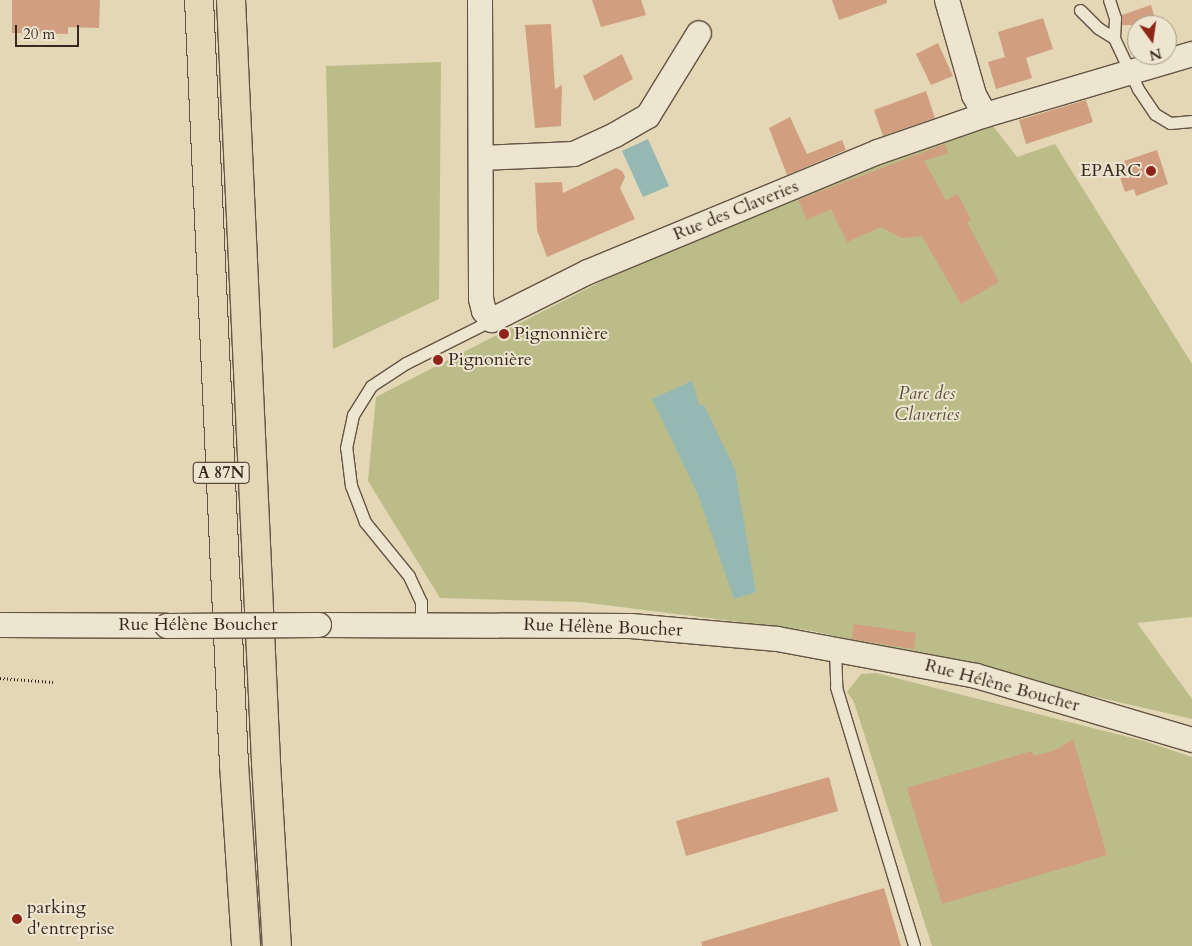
<!DOCTYPE html>
<html>
<head>
<meta charset="utf-8">
<style>
  body { margin:0 }
  #map { position:relative; width:1192px; height:946px; overflow:hidden; background:#e3d7b5; font-family:Cardo,serif }
  div>[style] { position:absolute }
  [style*='--x'] { left:calc(var(--x)*1px); top:calc(var(--y)*1px); width:calc(var(--w)*1px); rotate:calc(var(--a)*1deg) }
  .green>* { inset:0; background:#bcbc88 }
  .water>* { inset:0; background:#96b8b3 }
  .building>* { inset:0; background:#d19f80 }
  .path>* { height:3px; margin-top:-1.5px; transform-origin:0; background:repeating-linear-gradient(90deg,#39281f 0 1px,transparent 0 3.5px) }
  .roads { filter:drop-shadow(1px 0 #645444) drop-shadow(-1px 0 #645444) drop-shadow(0 1px #645444) drop-shadow(0 -1px #645444) }
  .service>* { height:11px; margin:-5.5px; padding:0 5.5px; transform-origin:5.5px; border-radius:5.5px; background:#ede5cf }
  .minor>* { height:24px; margin:-12px; padding:0 12px; transform-origin:12px; border-radius:12px; background:#ede5cf }
  .motorway>* { height:28px; margin:-14px; padding:0 14px; transform-origin:14px; border-radius:14px; background:#e3d7b5 }
  .bridges { filter:drop-shadow(1px 0 #645444) drop-shadow(-1px 0 #645444) drop-shadow(0 1px #645444) drop-shadow(0 -1px #645444) }
  .minor-bridge>* { height:24px; margin:-12px; padding:0 12px; transform-origin:12px; border-radius:12px; background:#ede5cf }
  .dots>* { width:14px; height:14px; translate:-50% -50%; box-sizing:border-box; border:2px solid #ede5cf; border-radius:50% }
  span { translate:-50% -50%; white-space:nowrap; text-align:center; line-height:1.15; -webkit-text-stroke:4px #ede5cf; paint-order:stroke }
  .shield-label span { padding:1px 4px; background:#ede5cf; border:1px solid; border-radius:4px; -webkit-text-stroke-width:0 }
  .shield-label { font-size:16px; color:#39281f; font-weight:700 }
  .poi-label { font-size:18px; color:#39281f }
  .right { translate:-100% -50%; text-align:right }
  .left { translate:0 -50%; text-align:left }
  .street-label { font-size:18px; color:#39281f }
  .park-label { font-size:18px; color:#5a4d39; font-style:italic }
  .north { position:absolute; left:1127px; top:15px; width:50px; height:50px; box-sizing:border-box; background:#ede5cf; border:1px solid #a59989; border-radius:50%; rotate:166deg; font-size:14px; font-weight:700; line-height:20px; text-align:center; color:#39281f }
  .north::after { content:''; display:block; margin:auto; width:18px; height:22px; background:#8f2418; clip-path:polygon(50% 0,100% 100%,50% 72%,0 100%) }
  .scale { position:absolute; left:15px; top:25px; width:64px; height:22px; box-sizing:border-box; border:2px solid #39281f; border-top:0; padding-left:6px; font-size:15px; line-height:18px; white-space:nowrap; color:#39281f; -webkit-text-stroke:4px #ede5cf; paint-order:stroke }
</style>
</head>
<body>
<div id="map">
  <div class="green">
    <i style="clip-path:polygon(441px 62px,439px 299px,333px 349px,326px 66px)"></i>
    <i style="clip-path:polygon(990px 122px,1017px 157px,1055px 144px,1192px 364px,1192px 617px,1137px 623px,1192px 699px,1192px 719px,813px 631px,581px 602px,440px 598px,368px 481px,376px 397px,641px 261px,878px 156px)"></i>
    <i style="clip-path:polygon(876px 673px,1144px 741px,1192px 757px,1192px 946px,932px 946px,854px 702px,847px 692px,861px 674px)"></i>
  </div>
  <div class="water">
    <i style="clip-path:polygon(648px 139px,669px 186px,643px 197px,622px 151px)"></i>
    <i style="clip-path:polygon(692px 381px,699px 405px,704px 405px,735px 469px,756px 592px,734px 599px,698px 495px,652px 399px)"></i>
  </div>
  <div class="building">
    <i style="clip-path:polygon(12px 0,100px 0,99px 28px,68px 27px,68px 34px,12px 33px)"></i>
    <i style="clip-path:polygon(592px 0,641px 0,646px 15px,601px 27px)"></i>
    <i style="clip-path:polygon(832px 0,887px 0,887px 3px,839px 20px)"></i>
    <i style="clip-path:polygon(1151px 5px,1157px 25px,1122px 25px,1122px 15px)"></i>
    <i style="clip-path:polygon(1043px 18px,1053px 49px,1026px 58px,1032px 78px,996px 89px,988px 62px,1005px 57px,998px 32px)"></i>
    <i style="clip-path:polygon(551px 24px,555px 89px,562px 85px,561px 126px,535px 128px,525px 25px)"></i>
    <i style="clip-path:polygon(938px 43px,953px 76px,931px 85px,916px 54px)"></i>
    <i style="clip-path:polygon(622px 54px,633px 79px,594px 101px,583px 76px)"></i>
    <i style="clip-path:polygon(926px 91px,935px 118px,883px 136px,874px 110px)"></i>
    <i style="clip-path:polygon(1086px 100px,1093px 122px,1026px 144px,1019px 120px)"></i>
    <i style="clip-path:polygon(790px 117px,807px 154px,842px 140px,846px 150px,787px 175px,769px 128px)"></i>
    <i style="clip-path:polygon(945px 144px,948px 153px,924px 161px,946px 200px,958px 194px,971px 220px,967px 222px,999px 282px,961px 304px,922px 236px,902px 238px,881px 227px,847px 242px,831px 209px,807px 220px,798px 200px)"></i>
    <i style="clip-path:polygon(1157px 150px,1168px 184px,1136px 196px,1134px 189px,1125px 192px,1117px 169px,1126px 165px,1124px 161px)"></i>
    <i style="clip-path:polygon(616px 168px,622px 171px,625px 177px,620px 188px,635px 219px,547px 257px,537px 230px,535px 183px,562px 182px,563px 193px)"></i>
    <i style="clip-path:polygon(854px 624px,916px 633px,914px 649px,852px 639px)"></i>
    <i style="clip-path:polygon(1073px 739px,1107px 855px,942px 904px,907px 788px,1032px 751px,1034px 756px,1056px 750px)"></i>
    <i style="clip-path:polygon(829px 777px,838px 811px,686px 856px,676px 821px)"></i>
    <i style="clip-path:polygon(884px 888px,901px 946px,702px 946px,701px 942px)"></i>
  </div>
  <div class="path">
    <i style="--x:0;--y:678;--w:53;--a:4.3"></i>
  </div>
  <div class="roads">
    <div class="service">
      <i style="--x:1080;--y:10;--w:25;--a:45"></i>
      <i style="--x:1098;--y:28;--w:19;--a:32"></i>
      <i style="--x:1114;--y:38;--w:20;--a:-87"></i>
      <i style="--x:1115;--y:18;--w:19;--a:-108"></i>
      <i style="--x:1114;--y:38;--w:56;--a:64.8"></i>
      <i style="--x:1138;--y:89;--w:30;--a:56"></i>
      <i style="--x:1155;--y:114;--w:17;--a:31"></i>
      <i style="--x:1170;--y:123;--w:22;--a:-5"></i>
      <i style="--x:421;--y:625;--w:23;--a:-90"></i>
      <i style="--x:421;--y:602;--w:29;--a:-115"></i>
      <i style="--x:409;--y:576;--w:70;--a:-129.2"></i>
      <i style="--x:365;--y:522;--w:39;--a:-111"></i>
      <i style="--x:351;--y:486;--w:38;--a:-97"></i>
      <i style="--x:346;--y:448;--w:34;--a:-78"></i>
      <i style="--x:353;--y:415;--w:34;--a:-58"></i>
      <i style="--x:371;--y:386;--w:42;--a:-33.3"></i>
      <i style="--x:406;--y:363;--w:96;--a:-26.6"></i>
      <i style="--x:835;--y:649;--w:38;--a:88"></i>
      <i style="--x:836;--y:687;--w:270;--a:73.2"></i>
    </div>
    <div class="minor">
      <i style="--x:480;--y:0;--w:299;--a:89.8"></i>
      <i style="--x:481;--y:299;--w:12;--a:76"></i>
      <i style="--x:484;--y:311;--w:12;--a:48"></i>
      <i style="--x:492;--y:320;--w:107;--a:-26.6"></i>
      <i style="--x:588;--y:272;--w:314;--a:-22.5"></i>
      <i style="--x:878;--y:152;--w:113;--a:-19.1"></i>
      <i style="--x:985;--y:115;--w:216;--a:-16.4"></i>
      <i style="--x:947;--y:0;--w:99;--a:74.1"></i>
      <i style="--x:974;--y:95;--w:23;--a:61"></i>
      <i style="--x:481;--y:158;--w:93;--a:-2.5"></i>
      <i style="--x:574;--y:154;--w:45;--a:-24.9"></i>
      <i style="--x:615;--y:135;--w:38;--a:-30"></i>
      <i style="--x:648;--y:116;--w:97;--a:-58.4"></i>
      <i style="--x:0;--y:625;--w:167;--a:0.3"></i>
      <i style="--x:319;--y:625;--w:312;--a:0.2"></i>
      <i style="--x:631;--y:626;--w:147;--a:5.1"></i>
      <i style="--x:777;--y:639;--w:202;--a:10.5"></i>
      <i style="--x:976;--y:676;--w:225;--a:16.5"></i>
    </div>
    <div class="motorway">
      <i style="--x:199;--y:0;--w:765;--a:87.38"></i>
      <i style="--x:234;--y:764;--w:182;--a:86.2"></i>
      <i style="--x:231;--y:0;--w:764;--a:87.37"></i>
      <i style="--x:266;--y:763;--w:183;--a:86.6"></i>
    </div>
  </div>
  <div class="bridges">
    <div class="minor-bridge">
      <i style="--x:167;--y:626;--w:152;--a:-0.4"></i>
    </div>
  </div>
  <div class="dots">
    <i style="left:1151px;top:171px;background:#8f2418"></i>
    <i style="left:504px;top:334px;background:#8f2418"></i>
    <i style="left:438px;top:360px;background:#8f2418"></i>
    <i style="left:17px;top:919px;background:#8f2418"></i>
  </div>
  <div class="shield-label">
    <span style="left:221px;top:473px">A 87N</span>
  </div>
  <div class="poi-label">
    <span class="right" style="left:1141px;top:171px">EPARC</span>
    <span class="left" style="left:514px;top:334px">Pignonnière</span>
    <span class="left" style="left:448px;top:360px">Pignonière</span>
    <span class="left" style="left:27px;top:919px">parking<br>d'entreprise</span>
  </div>
  <div class="street-label">
    <span style="left:736px;top:211px;rotate:-22deg">Rue des Claveries</span>
    <span style="left:198px;top:625px">Rue Hélène Boucher</span>
    <span style="left:603px;top:628px;rotate:2deg">Rue Hélène Boucher</span>
    <span style="left:1002px;top:686px;rotate:15deg">Rue Hélène Boucher</span>
  </div>
  <div class="park-label">
    <span style="left:927px;top:405px">Parc des<br>Claveries</span>
  </div>
  <div class="north">N</div>
  <div class="scale">20 m</div>
</div>
</body>
</html>
